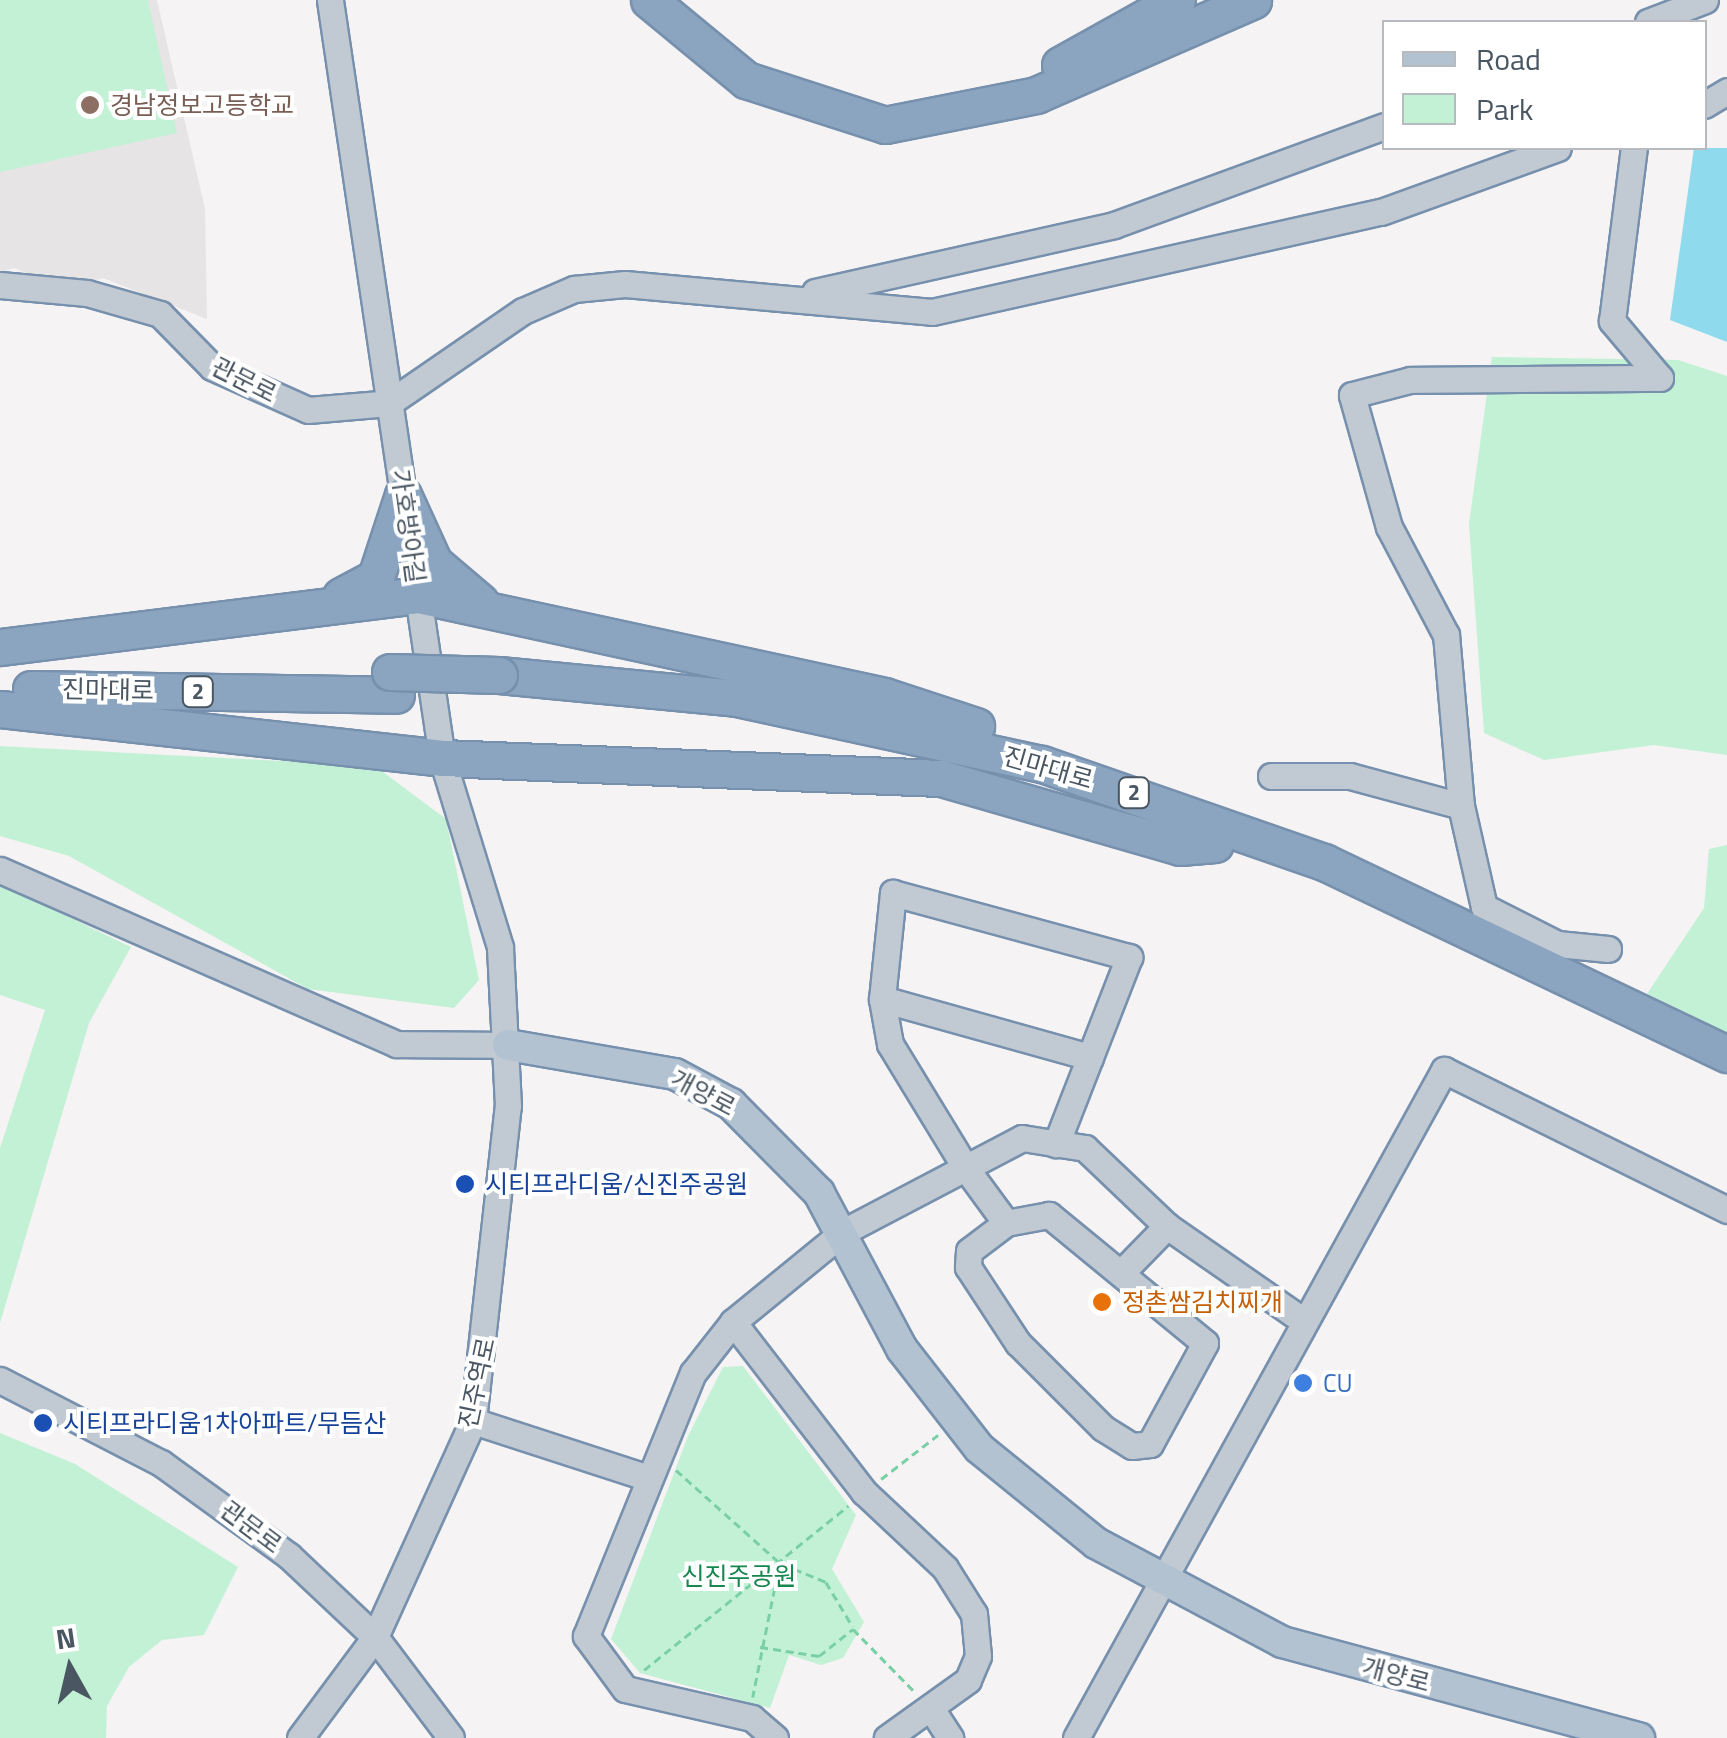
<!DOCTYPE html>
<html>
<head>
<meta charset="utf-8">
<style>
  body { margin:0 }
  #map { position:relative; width:1727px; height:1738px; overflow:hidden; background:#f5f3f3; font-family:"Titillium Web","Noto Sans KR",sans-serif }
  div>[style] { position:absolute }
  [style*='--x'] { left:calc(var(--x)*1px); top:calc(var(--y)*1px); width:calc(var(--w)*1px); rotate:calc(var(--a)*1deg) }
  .education>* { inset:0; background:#e6e4e5 }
  .green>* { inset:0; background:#c3f1d5 }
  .water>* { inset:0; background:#90daee }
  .path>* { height:2.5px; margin-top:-1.25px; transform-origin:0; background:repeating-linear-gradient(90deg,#7ad0a6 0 8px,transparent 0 13px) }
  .roads { filter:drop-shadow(2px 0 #7690ad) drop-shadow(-2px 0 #7690ad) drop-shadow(0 2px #7690ad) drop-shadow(0 -2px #7690ad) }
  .minor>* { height:25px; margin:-12.5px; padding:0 12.5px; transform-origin:12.5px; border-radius:12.5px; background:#c1cad2 }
  .major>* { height:30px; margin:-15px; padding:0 15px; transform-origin:15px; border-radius:15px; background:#b3c2d1 }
  .highway>* { height:35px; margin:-17.5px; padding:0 17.5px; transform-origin:17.5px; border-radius:17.5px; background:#8ba5c1 }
  .bridges { filter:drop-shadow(2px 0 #7690ad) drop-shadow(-2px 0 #7690ad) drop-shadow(0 2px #7690ad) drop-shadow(0 -2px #7690ad) }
  .highway-bridge>* { height:35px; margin:-17.5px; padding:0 17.5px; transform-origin:17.5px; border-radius:17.5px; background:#8ba5c1 }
  .dots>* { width:28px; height:28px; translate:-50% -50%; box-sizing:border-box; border:5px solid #fff; border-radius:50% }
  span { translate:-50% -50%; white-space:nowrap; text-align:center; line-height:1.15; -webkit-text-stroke:8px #fff; paint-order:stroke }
  .shield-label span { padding:2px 8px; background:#fff; border:2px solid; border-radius:8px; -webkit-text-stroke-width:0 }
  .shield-label { font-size:22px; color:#4a5661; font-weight:700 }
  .education-label { font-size:25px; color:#785e54 }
  .left { translate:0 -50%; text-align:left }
  .street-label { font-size:25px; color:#4a5661 }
  .transit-label { font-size:25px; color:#164399 }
  .food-label { font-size:25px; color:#c56008 }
  .shop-label { font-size:25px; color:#366cbe }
  .park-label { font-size:25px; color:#17864f }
  .legend { position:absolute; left:1382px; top:20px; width:325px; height:130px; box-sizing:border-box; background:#fff; border:2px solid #b7bbc0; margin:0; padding:12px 18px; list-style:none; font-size:30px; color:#4a5661 }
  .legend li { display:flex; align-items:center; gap:20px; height:50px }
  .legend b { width:50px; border:2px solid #b7bbc0 }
  .north { position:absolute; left:20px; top:1618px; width:100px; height:100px; -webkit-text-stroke:8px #fff; paint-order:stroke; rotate:352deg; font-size:28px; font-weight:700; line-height:40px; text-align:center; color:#4a5661 }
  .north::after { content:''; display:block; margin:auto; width:35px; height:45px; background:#4a5661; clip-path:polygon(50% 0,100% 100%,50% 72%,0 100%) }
</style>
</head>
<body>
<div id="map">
  <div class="education">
    <i style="clip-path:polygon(0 0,157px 0,205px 209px,207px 319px,103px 278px,61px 290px,15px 268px,0 272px)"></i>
  </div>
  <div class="green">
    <i style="clip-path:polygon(0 0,148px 0,177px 133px,0 172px)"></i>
    <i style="clip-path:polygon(1492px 357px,1678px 360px,1727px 376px,1727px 755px,1654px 745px,1544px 760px,1484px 733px,1469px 524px)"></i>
    <i style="clip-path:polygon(0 746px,375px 766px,446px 819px,479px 980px,454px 1008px,308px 989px,69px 856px,0 836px)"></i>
    <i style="clip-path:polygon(1727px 845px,1727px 1033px,1647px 994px,1704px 908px,1709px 849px)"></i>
    <i style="clip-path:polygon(0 884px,131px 947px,89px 1023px,0 1323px,0 1148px,45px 1010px,0 995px)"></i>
    <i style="clip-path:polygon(743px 1366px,856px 1515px,832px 1569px,864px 1622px,843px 1658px,821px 1665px,789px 1655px,770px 1708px,640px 1673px,611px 1639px,688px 1436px,723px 1367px)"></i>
    <i style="clip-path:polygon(0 1433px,75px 1464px,238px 1567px,204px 1635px,162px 1640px,129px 1667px,107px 1706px,106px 1738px,0 1738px)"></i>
  </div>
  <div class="water">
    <i style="clip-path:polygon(1694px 148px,1727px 148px,1727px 342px,1670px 320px)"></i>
  </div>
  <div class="path">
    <i style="--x:676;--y:1470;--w:140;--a:41.8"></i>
    <i style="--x:780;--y:1563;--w:137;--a:101.4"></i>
    <i style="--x:881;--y:1479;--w:72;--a:-37.7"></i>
    <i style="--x:782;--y:1564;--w:48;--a:22.2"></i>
    <i style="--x:826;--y:1582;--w:52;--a:59"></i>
    <i style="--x:760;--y:1647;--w:60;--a:8.7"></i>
    <i style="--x:819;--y:1656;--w:43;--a:-38.5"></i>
    <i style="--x:853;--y:1629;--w:90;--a:45.5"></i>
    <i style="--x:644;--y:1670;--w:262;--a:-38.8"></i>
  </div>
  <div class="roads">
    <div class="minor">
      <i style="--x:1648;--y:22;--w:61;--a:-21.1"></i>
      <i style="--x:1704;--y:105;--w:27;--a:-31"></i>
      <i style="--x:0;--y:285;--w:87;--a:5.3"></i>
      <i style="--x:87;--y:293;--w:76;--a:16"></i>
      <i style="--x:160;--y:314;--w:74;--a:45.5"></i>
      <i style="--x:212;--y:367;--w:105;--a:24.1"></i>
      <i style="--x:308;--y:410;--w:81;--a:-4.9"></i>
      <i style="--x:389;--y:403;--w:163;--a:-34.5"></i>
      <i style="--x:523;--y:311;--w:56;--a:-23.3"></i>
      <i style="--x:574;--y:289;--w:51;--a:-5.6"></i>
      <i style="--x:625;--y:284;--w:308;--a:5.2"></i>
      <i style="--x:932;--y:312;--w:460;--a:-12.6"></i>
      <i style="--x:1381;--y:212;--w:188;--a:-19.9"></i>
      <i style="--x:815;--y:292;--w:306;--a:-12.6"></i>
      <i style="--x:1114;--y:225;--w:288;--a:-20.1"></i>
      <i style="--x:1271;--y:776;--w:79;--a:0"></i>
      <i style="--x:1350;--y:776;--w:115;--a:15.1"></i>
      <i style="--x:0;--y:870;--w:433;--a:23.7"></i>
      <i style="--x:396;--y:1044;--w:112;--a:0.5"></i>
      <i style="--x:1608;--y:949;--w:51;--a:-174.4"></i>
      <i style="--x:1557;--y:944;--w:82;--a:-153.1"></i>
      <i style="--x:1484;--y:907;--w:104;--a:-102.8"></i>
      <i style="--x:1461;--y:806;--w:172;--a:-95"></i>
      <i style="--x:1446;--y:635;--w:122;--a:-117.8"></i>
      <i style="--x:1389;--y:527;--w:137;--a:-105.7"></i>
      <i style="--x:1352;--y:395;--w:60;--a:-14.5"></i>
      <i style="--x:1410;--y:380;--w:250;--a:-0.5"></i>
      <i style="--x:1660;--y:378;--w:75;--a:-130.1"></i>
      <i style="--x:1612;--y:321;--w:174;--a:-82.8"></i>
      <i style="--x:882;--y:999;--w:216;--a:15.6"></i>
      <i style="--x:1006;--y:1223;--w:46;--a:142.9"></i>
      <i style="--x:969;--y:1251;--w:16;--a:94"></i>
      <i style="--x:968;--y:1267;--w:91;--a:56.7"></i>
      <i style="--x:1018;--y:1343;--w:120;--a:45"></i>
      <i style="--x:1103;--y:1428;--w:34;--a:32"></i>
      <i style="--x:1132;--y:1446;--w:18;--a:-6"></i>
      <i style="--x:1150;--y:1444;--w:115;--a:-61.4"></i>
      <i style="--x:1205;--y:1343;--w:202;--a:-140.6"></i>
      <i style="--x:1049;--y:1215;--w:44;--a:169.5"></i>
      <i style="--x:1006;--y:1223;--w:69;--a:-126.2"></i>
      <i style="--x:965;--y:1167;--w:144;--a:-121.4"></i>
      <i style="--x:890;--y:1044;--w:46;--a:-100.1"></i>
      <i style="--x:882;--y:999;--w:107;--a:-84.1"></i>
      <i style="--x:893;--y:893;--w:245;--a:15.2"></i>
      <i style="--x:1129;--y:957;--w:201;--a:111.3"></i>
      <i style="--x:1121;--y:1273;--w:66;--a:-45.6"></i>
      <i style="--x:733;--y:1322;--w:215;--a:52.4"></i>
      <i style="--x:864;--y:1492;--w:111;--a:43.2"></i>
      <i style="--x:945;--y:1568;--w:54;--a:57.8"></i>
      <i style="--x:974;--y:1614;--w:42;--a:84.6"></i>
      <i style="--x:978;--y:1656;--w:26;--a:113"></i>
      <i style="--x:968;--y:1680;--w:100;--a:144.4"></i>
      <i style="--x:0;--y:1380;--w:181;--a:27.3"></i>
      <i style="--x:161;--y:1463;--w:158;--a:36"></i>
      <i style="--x:289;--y:1556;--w:118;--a:43.3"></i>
      <i style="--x:375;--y:1637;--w:126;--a:53"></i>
      <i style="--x:473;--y:1421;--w:184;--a:18"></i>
      <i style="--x:934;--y:1713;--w:30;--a:57"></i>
      <i style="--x:300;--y:1738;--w:126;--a:-53.4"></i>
      <i style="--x:375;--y:1637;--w:237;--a:-65.6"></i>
      <i style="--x:473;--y:1421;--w:317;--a:-83.7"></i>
      <i style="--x:508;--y:1106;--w:159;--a:-92.9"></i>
      <i style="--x:500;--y:947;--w:198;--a:-107.1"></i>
      <i style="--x:442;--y:758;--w:766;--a:-98.41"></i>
      <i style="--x:775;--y:1738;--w:30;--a:-139"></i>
      <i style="--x:752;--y:1718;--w:130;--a:-167.1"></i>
      <i style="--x:625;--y:1689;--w:66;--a:-126.3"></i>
      <i style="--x:586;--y:1636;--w:284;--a:-67.9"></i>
      <i style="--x:693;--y:1373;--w:65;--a:-51.9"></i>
      <i style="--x:733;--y:1322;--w:142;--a:-39.3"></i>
      <i style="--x:843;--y:1232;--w:202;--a:-27.7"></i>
      <i style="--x:1022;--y:1138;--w:64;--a:9"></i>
      <i style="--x:1085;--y:1148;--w:113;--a:43.6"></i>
      <i style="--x:1167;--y:1226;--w:165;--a:34.8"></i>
      <i style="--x:1076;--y:1738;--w:763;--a:-61.15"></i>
      <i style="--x:1444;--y:1070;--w:316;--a:26.3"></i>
    </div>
    <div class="major">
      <i style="--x:508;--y:1045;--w:169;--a:9.9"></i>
      <i style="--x:675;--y:1074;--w:64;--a:28.2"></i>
      <i style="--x:731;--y:1104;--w:125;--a:45.3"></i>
      <i style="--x:819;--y:1193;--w:177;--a:62"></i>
      <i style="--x:902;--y:1349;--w:125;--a:52.1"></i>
      <i style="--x:979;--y:1448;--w:151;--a:39.1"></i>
      <i style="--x:1096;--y:1543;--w:211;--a:28"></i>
      <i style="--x:1282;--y:1642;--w:370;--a:15.1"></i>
    </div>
    <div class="highway">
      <i style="--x:649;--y:0;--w:126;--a:39.5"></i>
      <i style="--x:746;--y:80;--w:146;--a:17.9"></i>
      <i style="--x:885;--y:125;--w:154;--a:-11.2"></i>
      <i style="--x:1036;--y:95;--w:237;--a:-23.6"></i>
      <i style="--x:1060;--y:65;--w:134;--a:-29.1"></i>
      <i style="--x:341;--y:596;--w:40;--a:-28"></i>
      <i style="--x:376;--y:577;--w:86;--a:-71.8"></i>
      <i style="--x:403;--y:495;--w:75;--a:65.5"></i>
      <i style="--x:434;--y:563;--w:60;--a:40.3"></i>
      <i style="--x:0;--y:647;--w:421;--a:-7.1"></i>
      <i style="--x:418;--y:595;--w:477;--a:12.2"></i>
      <i style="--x:884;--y:696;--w:97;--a:18.1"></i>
      <i style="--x:499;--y:675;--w:238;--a:5.5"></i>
      <i style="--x:736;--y:698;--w:313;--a:12.2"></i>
      <i style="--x:1042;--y:764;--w:299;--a:19.2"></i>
      <i style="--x:1324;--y:862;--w:446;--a:25.5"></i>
      <i style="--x:31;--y:689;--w:365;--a:0.9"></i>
      <i style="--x:0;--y:709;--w:445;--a:6.3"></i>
      <i style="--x:442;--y:758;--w:499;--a:2.3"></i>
      <i style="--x:941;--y:778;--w:249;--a:16.1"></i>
      <i style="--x:1180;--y:847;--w:35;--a:-5"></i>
    </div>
  </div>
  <div class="bridges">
    <div class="highway-bridge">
      <i style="--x:390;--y:672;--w:109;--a:1.6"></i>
    </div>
  </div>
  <div class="dots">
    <i style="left:90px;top:105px;background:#8d6e63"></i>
    <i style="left:465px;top:1184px;background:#1a4fb4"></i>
    <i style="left:1102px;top:1302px;background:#e8710a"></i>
    <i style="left:1303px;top:1383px;background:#3f7fe0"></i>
    <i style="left:43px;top:1423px;background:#1a4fb4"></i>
  </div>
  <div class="shield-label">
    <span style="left:198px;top:692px">2</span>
    <span style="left:1134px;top:793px">2</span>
  </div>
  <div class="education-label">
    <span class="left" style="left:110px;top:105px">경남정보고등학교</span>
  </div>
  <div class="street-label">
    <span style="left:244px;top:380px;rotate:27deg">관문로</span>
    <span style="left:408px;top:526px;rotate:82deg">가호방아길</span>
    <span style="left:108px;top:690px;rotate:1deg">진마대로</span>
    <span style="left:1048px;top:768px;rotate:16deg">진마대로</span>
    <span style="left:703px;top:1093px;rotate:28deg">개양로</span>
    <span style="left:477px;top:1383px;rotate:-78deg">진주역로</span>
    <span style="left:251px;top:1527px;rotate:37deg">관문로</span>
    <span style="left:1396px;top:1675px;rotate:15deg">개양로</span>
  </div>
  <div class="transit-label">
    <span class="left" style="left:485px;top:1184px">시티프라디움/신진주공원</span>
    <span class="left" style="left:63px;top:1423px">시티프라디움1차아파트/무듬산</span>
  </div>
  <div class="food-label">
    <span class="left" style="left:1122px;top:1302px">정촌쌈김치찌개</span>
  </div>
  <div class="shop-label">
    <span class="left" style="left:1323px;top:1383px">CU</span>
  </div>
  <div class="park-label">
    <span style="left:739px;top:1576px">신진주공원</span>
  </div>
  <ul class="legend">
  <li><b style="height:12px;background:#b3c2d1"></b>Road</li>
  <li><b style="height:28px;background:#c3f1d5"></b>Park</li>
  </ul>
  <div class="north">N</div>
</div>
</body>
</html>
